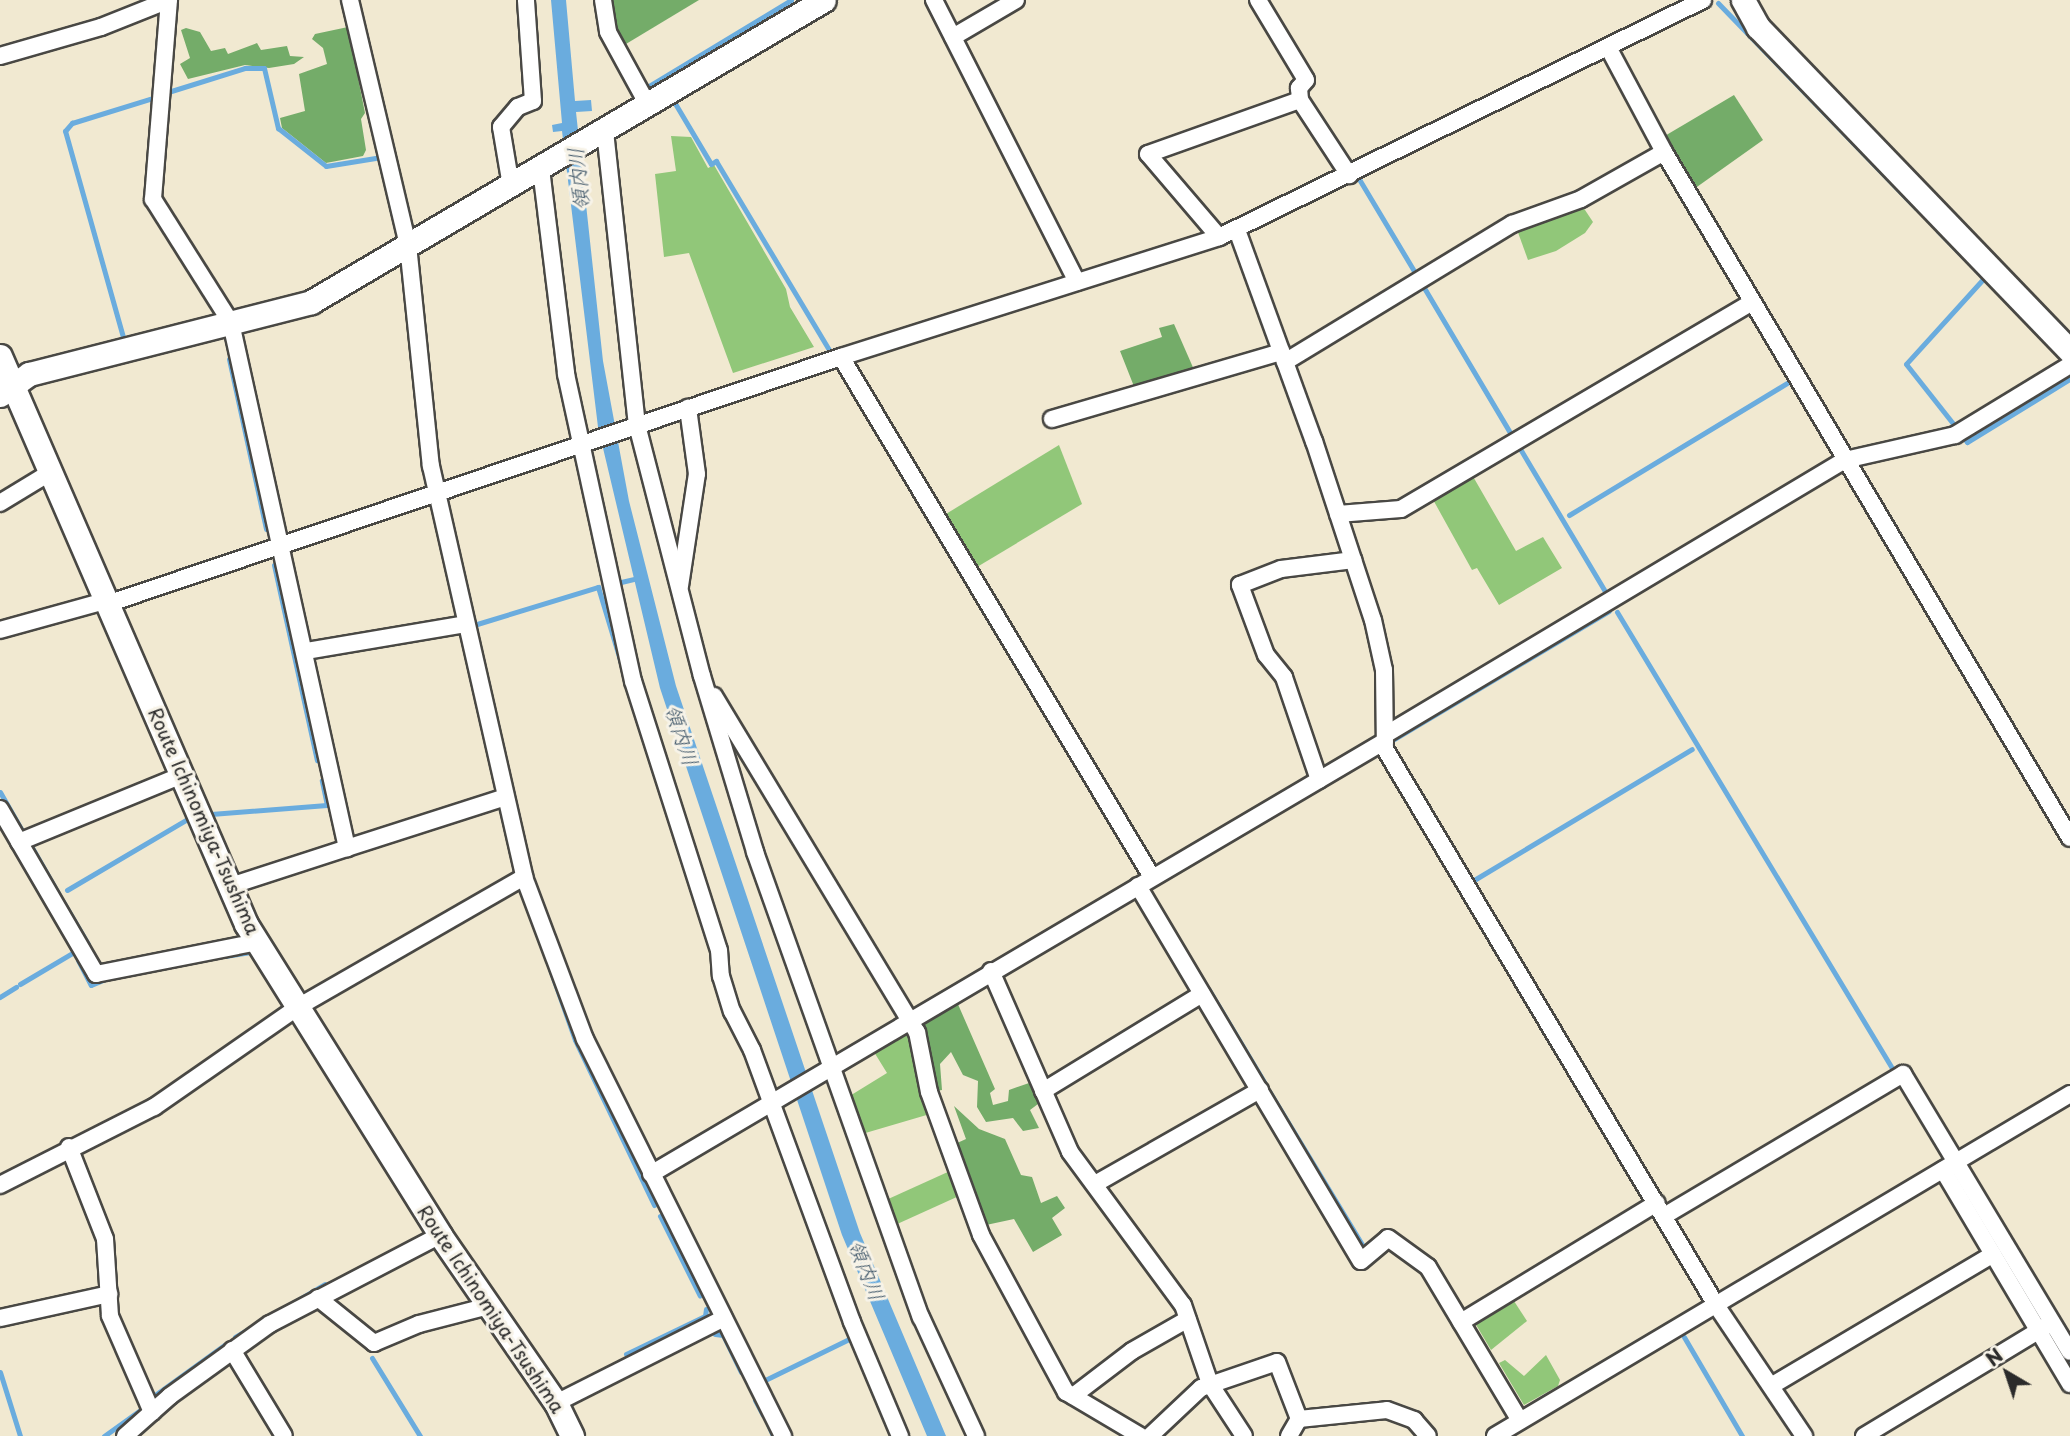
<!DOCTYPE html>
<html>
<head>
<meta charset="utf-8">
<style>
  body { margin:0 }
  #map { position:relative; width:2070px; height:1436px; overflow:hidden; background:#f1e9d1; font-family:"Playpen Sans","Klee One",sans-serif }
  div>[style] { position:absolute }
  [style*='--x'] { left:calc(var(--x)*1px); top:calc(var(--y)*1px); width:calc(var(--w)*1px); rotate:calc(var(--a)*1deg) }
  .green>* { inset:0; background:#91c779 }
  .forest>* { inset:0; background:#74ac69 }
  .water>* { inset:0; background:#6aacde }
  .stream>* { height:5px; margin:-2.5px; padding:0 2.5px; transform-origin:2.5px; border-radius:2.5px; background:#6aacde }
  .roads { filter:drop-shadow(2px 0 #494844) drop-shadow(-2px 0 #494844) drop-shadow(0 2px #494844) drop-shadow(0 -2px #494844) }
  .street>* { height:16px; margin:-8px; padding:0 8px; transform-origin:8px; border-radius:8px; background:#fff }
  .secondary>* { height:23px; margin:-11.5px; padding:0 11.5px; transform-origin:11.5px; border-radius:11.5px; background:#fff }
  span { translate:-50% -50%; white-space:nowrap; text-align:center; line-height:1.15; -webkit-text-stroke:6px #f7f3e8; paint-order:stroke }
  .street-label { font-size:19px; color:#2b2b2b }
  .water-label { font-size:21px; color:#41586a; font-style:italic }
  .north { position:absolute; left:1972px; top:1338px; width:70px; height:70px; -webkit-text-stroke:5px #f7f3e8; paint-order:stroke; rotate:321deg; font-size:19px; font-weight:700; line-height:28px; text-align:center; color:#2b2b2b }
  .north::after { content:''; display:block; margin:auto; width:24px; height:32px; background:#2b2b2b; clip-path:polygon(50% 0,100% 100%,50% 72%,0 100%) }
</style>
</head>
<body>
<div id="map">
  <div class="green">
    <i style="clip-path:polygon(671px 136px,691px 137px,708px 168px,714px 165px,786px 289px,790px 307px,814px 347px,733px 373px,689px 253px,664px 257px,655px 174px,676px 171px)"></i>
    <i style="clip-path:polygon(1581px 204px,1593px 222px,1585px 233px,1556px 251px,1528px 260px,1516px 227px)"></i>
    <i style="clip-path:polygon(1059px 445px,1082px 504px,972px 570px,941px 517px)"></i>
    <i style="clip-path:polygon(1471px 473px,1516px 551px,1543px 537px,1562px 568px,1499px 605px,1477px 568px,1472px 570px,1431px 496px)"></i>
    <i style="clip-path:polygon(905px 1033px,912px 1035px,930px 1114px,862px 1134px,848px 1097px,887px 1073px,874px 1052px)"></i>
    <i style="clip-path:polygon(950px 1171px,959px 1196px,895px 1225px,886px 1200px)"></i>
    <i style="clip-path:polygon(1512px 1298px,1527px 1321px,1491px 1350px,1472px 1318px)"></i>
    <i style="clip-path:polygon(1546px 1355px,1560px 1380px,1558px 1386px,1524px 1405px,1499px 1363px,1505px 1360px,1524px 1376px)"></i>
  </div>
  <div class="forest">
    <i style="clip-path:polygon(610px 0,699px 0,621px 47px)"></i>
    <i style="clip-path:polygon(348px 27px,365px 113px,361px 119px,366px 150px,363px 156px,326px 163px,282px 128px,280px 118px,305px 111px,299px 74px,327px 64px,323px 48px,312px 39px,315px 34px)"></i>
    <i style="clip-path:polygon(186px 28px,200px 32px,211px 51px,225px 48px,228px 54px,257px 43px,261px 50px,287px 46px,290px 56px,304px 57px,294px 64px,269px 68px,245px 65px,188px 79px,180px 64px,190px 58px,181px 30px)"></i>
    <i style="clip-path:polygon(1734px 95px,1763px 140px,1694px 189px,1663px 137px)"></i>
    <i style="clip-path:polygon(1174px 324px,1195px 372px,1135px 389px,1120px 351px,1162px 337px,1159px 328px)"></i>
    <i style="clip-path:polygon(957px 1002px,995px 1089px,990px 1093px,993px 1105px,1008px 1101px,1009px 1090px,1032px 1082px,1042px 1101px,1030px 1110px,1039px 1128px,1023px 1131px,1013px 1118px,986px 1122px,977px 1107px,978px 1081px,963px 1075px,951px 1052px,940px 1064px,942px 1090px,935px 1091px,924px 1024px)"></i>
    <i style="clip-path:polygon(954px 1106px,979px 1129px,1005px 1139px,1021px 1175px,1032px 1177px,1041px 1203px,1057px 1196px,1065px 1208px,1052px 1218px,1062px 1235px,1033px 1252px,1014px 1219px,986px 1225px,955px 1144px,966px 1139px)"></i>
  </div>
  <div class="water">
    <i style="clip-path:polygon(551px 0,566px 0,575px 101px,591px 100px,592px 111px,576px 112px,603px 361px,629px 501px,676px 686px,860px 1233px,946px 1436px,927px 1436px,842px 1235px,660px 688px,598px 427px,562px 131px,553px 132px,552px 125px,562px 123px)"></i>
  </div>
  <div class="stream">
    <i style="--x:1718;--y:3;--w:285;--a:46"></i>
    <i style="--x:649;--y:86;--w:166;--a:-31.2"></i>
    <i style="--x:168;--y:92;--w:81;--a:-17.3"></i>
    <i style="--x:245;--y:68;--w:19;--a:0"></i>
    <i style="--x:264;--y:68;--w:62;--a:76.9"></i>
    <i style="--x:278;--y:128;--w:61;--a:38.4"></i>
    <i style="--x:326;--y:166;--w:50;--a:-9.3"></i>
    <i style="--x:673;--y:100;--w:74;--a:59.3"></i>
    <i style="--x:711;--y:164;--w:6;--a:-31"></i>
    <i style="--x:716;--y:161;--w:220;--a:59.1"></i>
    <i style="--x:1359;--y:179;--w:113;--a:59.1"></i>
    <i style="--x:1417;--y:276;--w:4;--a:146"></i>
    <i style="--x:1938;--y:231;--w:66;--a:45.6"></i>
    <i style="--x:1984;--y:278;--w:116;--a:132.2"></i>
    <i style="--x:1906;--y:364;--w:79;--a:51.7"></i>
    <i style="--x:1423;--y:286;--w:174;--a:59.3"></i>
    <i style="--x:123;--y:337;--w:214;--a:-105.7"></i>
    <i style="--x:65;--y:131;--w:11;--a:-49"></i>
    <i style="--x:72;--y:123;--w:85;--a:-17.2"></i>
    <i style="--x:229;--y:359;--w:174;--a:77.7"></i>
    <i style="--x:1964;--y:438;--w:5;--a:53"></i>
    <i style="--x:1967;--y:442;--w:121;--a:-31.5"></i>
    <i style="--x:1519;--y:447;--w:170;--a:59.2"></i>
    <i style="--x:1569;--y:515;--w:257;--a:-31.2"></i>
    <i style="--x:274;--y:565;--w:200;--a:77.6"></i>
    <i style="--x:621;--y:582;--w:17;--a:-13"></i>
    <i style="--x:1617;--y:612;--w:538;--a:58.91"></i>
    <i style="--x:477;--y:624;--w:127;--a:-17"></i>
    <i style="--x:598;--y:587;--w:197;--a:73.2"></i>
    <i style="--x:1394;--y:739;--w:250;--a:-30.8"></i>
    <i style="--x:0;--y:792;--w:48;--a:60.3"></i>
    <i style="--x:211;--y:814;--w:116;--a:-4.4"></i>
    <i style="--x:327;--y:805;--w:25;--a:-102"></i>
    <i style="--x:30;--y:844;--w:59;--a:60.4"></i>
    <i style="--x:1474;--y:880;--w:254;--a:-31"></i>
    <i style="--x:67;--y:890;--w:142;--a:-30.5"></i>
    <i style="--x:62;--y:900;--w:51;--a:59.4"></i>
    <i style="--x:225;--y:956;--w:24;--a:-9"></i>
    <i style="--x:78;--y:960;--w:28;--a:63"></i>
    <i style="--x:91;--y:985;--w:15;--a:-23"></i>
    <i style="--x:550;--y:969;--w:75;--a:70.6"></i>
    <i style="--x:575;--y:1040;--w:183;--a:64.4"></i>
    <i style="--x:20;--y:984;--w:63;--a:-30.7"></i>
    <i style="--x:1209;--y:990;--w:107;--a:59.1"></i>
    <i style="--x:0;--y:997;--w:19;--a:-32"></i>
    <i style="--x:1269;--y:1091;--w:184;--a:58.8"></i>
    <i style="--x:1364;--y:1248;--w:5;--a:0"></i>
    <i style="--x:660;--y:1216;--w:89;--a:63.4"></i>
    <i style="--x:715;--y:1334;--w:8;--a:7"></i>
    <i style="--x:723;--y:1335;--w:41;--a:64.1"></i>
    <i style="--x:235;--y:1337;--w:104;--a:-30.5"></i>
    <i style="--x:1684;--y:1337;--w:115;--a:59.6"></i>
    <i style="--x:626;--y:1354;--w:88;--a:-25.7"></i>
    <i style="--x:705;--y:1316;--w:7;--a:-82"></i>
    <i style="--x:2064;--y:1354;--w:13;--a:61"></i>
    <i style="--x:372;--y:1358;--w:92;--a:58.4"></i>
    <i style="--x:0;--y:1372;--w:67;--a:72.6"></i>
    <i style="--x:1573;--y:1380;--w:117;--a:-30.7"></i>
    <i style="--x:763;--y:1381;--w:98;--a:-26"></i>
    <i style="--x:155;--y:1395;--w:85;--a:-35.9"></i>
    <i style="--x:1542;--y:1398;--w:21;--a:-29"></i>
    <i style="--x:755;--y:1400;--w:17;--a:62"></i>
    <i style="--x:1520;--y:1406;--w:4;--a:63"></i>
    <i style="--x:1522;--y:1410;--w:16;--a:-30"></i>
    <i style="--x:768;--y:1424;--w:13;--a:67"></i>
    <i style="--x:104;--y:1436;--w:48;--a:-35.7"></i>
  </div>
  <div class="roads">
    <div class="street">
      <i style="--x:350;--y:0;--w:252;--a:76.7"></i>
      <i style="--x:408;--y:245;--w:222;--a:84.1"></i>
      <i style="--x:431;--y:466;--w:421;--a:77.2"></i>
      <i style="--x:524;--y:877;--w:173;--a:69.4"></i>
      <i style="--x:585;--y:1039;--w:444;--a:63.5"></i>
      <i style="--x:603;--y:0;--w:32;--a:81"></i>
      <i style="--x:608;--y:32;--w:83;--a:61.3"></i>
      <i style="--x:934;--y:0;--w:316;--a:63.1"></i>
      <i style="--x:1258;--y:0;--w:93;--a:59"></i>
      <i style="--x:1306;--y:80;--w:11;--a:131"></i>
      <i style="--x:1299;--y:88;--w:12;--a:85"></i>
      <i style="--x:1300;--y:100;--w:90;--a:56.8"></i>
      <i style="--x:953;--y:37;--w:73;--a:-30.4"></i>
      <i style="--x:1608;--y:47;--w:119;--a:61.9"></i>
      <i style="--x:1664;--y:152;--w:797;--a:59.38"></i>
      <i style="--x:0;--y:56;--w:105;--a:-16"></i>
      <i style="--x:101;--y:27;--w:73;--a:-21.7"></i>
      <i style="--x:169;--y:0;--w:200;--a:94.6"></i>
      <i style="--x:153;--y:199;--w:146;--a:57.8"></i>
      <i style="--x:231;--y:323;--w:538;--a:77.54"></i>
      <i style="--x:347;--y:848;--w:123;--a:162"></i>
      <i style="--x:605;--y:131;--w:296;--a:83.8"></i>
      <i style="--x:637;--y:425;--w:259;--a:75.5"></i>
      <i style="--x:702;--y:676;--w:184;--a:73.2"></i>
      <i style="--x:755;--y:852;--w:494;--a:70.4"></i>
      <i style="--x:921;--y:1317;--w:131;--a:65.2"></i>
      <i style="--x:541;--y:169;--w:207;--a:83"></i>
      <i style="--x:566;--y:374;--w:314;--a:77.7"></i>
      <i style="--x:633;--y:681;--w:282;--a:72.3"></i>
      <i style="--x:719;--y:950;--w:26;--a:86"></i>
      <i style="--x:721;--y:976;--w:37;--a:73"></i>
      <i style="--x:732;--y:1011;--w:44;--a:62.9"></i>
      <i style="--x:752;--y:1050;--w:290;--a:69.8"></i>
      <i style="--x:852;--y:1322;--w:124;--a:67.2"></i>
      <i style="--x:511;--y:186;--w:60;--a:-99.6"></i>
      <i style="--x:501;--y:127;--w:26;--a:-50"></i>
      <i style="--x:518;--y:107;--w:16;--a:-22"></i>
      <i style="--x:533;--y:101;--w:101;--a:-94"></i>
      <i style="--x:1237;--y:230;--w:225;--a:70"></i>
      <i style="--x:1314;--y:441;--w:188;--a:71.8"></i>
      <i style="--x:1373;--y:620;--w:51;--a:77.6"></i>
      <i style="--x:1384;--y:670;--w:79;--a:89.3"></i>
      <i style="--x:1385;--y:749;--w:647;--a:59.23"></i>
      <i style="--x:1716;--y:1305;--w:158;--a:56.1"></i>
      <i style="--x:1219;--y:237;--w:109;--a:-130.5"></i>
      <i style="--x:1148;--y:154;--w:161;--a:-19.6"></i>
      <i style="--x:841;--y:357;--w:606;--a:59.12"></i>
      <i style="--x:1285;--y:362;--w:266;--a:-31.3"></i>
      <i style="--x:1512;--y:224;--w:73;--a:-19.9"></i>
      <i style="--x:1581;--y:199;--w:95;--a:-29.5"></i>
      <i style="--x:1052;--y:419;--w:239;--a:-16.3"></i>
      <i style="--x:0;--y:503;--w:60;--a:-31.3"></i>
      <i style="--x:1338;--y:514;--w:63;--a:-4.5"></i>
      <i style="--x:1401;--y:509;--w:407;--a:-30.5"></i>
      <i style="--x:680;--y:586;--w:113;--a:-81.4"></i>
      <i style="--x:697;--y:474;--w:67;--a:-97.8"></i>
      <i style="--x:110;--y:603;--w:771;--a:-18.6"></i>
      <i style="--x:841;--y:357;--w:397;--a:-17.6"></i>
      <i style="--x:1219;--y:237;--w:539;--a:-26.09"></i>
      <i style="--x:0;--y:630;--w:112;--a:-15.5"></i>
      <i style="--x:306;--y:651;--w:161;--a:-9.6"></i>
      <i style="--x:714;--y:696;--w:393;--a:58.9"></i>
      <i style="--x:917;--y:1032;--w:61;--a:78.7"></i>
      <i style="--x:929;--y:1092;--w:152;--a:70"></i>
      <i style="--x:981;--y:1235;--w:179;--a:61.6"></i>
      <i style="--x:1066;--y:1392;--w:86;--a:30.7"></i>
      <i style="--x:1385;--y:735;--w:536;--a:-30.87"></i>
      <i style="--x:1845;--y:460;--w:113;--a:-12.8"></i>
      <i style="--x:1955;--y:435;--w:135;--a:-31.3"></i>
      <i style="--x:1319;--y:780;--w:109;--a:-108.8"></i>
      <i style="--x:1284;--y:677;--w:28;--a:-129"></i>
      <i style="--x:1266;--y:655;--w:75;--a:-110.4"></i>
      <i style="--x:1240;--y:585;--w:44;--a:-21.3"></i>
      <i style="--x:1281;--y:569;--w:73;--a:-7.1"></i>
      <i style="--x:0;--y:809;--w:191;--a:59.8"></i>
      <i style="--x:96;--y:974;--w:164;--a:-11.2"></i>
      <i style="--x:19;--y:842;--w:176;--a:-22.3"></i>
      <i style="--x:347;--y:848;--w:164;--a:-17.8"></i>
      <i style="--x:1138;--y:886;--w:436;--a:59.3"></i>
      <i style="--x:1361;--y:1261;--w:35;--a:-40"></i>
      <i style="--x:1388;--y:1238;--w:49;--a:35.9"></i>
      <i style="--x:1428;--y:1267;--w:179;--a:59.1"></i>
      <i style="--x:991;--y:971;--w:197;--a:66.4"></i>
      <i style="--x:1070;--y:1152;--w:190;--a:53.6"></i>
      <i style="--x:1183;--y:1305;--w:83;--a:71.1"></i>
      <i style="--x:1210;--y:1384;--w:62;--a:56.8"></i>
      <i style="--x:1043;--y:1091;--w:186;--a:-31.4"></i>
      <i style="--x:69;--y:1147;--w:99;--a:68.6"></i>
      <i style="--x:105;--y:1239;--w:77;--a:86.3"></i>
      <i style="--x:110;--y:1316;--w:105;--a:66.4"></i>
      <i style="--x:1943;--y:1170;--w:249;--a:59.3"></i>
      <i style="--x:651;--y:1174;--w:852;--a:-30.54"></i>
      <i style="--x:1095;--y:1184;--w:190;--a:-29.7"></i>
      <i style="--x:0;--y:1185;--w:173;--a:-26.9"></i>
      <i style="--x:154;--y:1107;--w:175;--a:-34.8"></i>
      <i style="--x:298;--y:1007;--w:261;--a:-29.9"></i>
      <i style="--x:1664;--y:1216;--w:278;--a:-30.7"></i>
      <i style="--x:1903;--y:1074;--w:324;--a:59"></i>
      <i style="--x:318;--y:1298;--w:72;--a:38.8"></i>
      <i style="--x:374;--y:1343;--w:49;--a:-22.9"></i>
      <i style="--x:419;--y:1324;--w:72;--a:-14.4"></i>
      <i style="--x:0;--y:1318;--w:112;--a:-12.4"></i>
      <i style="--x:1461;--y:1322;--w:229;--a:-31.3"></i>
      <i style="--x:232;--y:1350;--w:100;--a:58.8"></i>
      <i style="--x:1771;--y:1386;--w:258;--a:-30.7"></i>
      <i style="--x:1073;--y:1396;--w:74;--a:-37.3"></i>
      <i style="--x:1132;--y:1351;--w:64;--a:-29.7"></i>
      <i style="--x:556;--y:1403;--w:188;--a:-26.8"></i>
      <i style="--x:125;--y:1436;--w:60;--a:-41.6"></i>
      <i style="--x:170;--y:1396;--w:123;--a:-35.8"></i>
      <i style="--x:270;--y:1324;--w:192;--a:-27.6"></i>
      <i style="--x:1150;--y:1436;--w:70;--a:-43.3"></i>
      <i style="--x:1201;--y:1388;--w:80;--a:-18.9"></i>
      <i style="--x:1277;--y:1362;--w:61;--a:68.9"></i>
      <i style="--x:1289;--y:1436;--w:20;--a:-60"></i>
      <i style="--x:1299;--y:1419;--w:88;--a:-5.8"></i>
      <i style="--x:1387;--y:1410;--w:29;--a:20"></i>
      <i style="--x:1414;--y:1420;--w:21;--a:49"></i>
      <i style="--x:1495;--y:1436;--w:669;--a:-30.74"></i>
      <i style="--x:1864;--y:1436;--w:215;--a:-31.1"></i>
    </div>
    <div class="secondary">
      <i style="--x:1743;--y:0;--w:31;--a:61"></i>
      <i style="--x:1758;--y:27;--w:450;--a:46.1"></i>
      <i style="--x:0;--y:356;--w:619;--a:66.58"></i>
      <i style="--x:246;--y:924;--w:367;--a:58"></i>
      <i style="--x:440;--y:1235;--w:204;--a:55.4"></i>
      <i style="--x:556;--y:1403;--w:37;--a:64"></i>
      <i style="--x:0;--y:395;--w:36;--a:-36"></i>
      <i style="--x:29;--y:374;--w:291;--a:-14.3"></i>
      <i style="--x:311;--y:302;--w:595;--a:-30.49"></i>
    </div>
  </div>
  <div class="street-label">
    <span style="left:204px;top:821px;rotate:66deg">Route Ichinomiya-Tsushima</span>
    <span style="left:491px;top:1309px;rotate:56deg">Route Ichinomiya-Tsushima</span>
  </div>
  <div class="water-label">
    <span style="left:577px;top:179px;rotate:-96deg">領内川</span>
    <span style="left:683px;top:735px;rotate:72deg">領内川</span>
    <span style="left:868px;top:1270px;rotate:69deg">領内川</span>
  </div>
  <div class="north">N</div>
</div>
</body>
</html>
